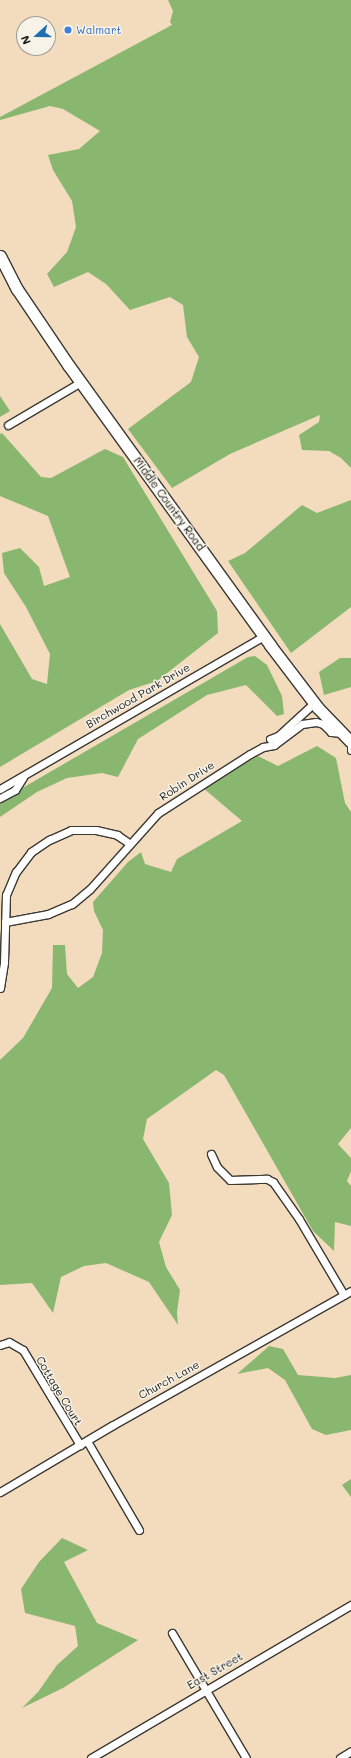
<!DOCTYPE html>
<html>
<head>
<meta charset="utf-8">
<style>
  body { margin:0 }
  #map { position:relative; width:351px; height:1758px; overflow:hidden; background:#f2dcbd; font-family:Mali,sans-serif }
  div>[style] { position:absolute }
  [style*='--x'] { left:calc(var(--x)*1px); top:calc(var(--y)*1px); width:calc(var(--w)*1px); rotate:calc(var(--a)*1deg) }
  .forest>* { inset:0; background:#8ab76f }
  .roads { filter:drop-shadow(1px 0 #3c3934) drop-shadow(-1px 0 #3c3934) drop-shadow(0 1px #3c3934) drop-shadow(0 -1px #3c3934) }
  .minor>* { height:7px; margin:-3.5px; padding:0 3.5px; transform-origin:3.5px; border-radius:3.5px; background:#fff }
  .primary>* { height:11px; margin:-5.5px; padding:0 5.5px; transform-origin:5.5px; border-radius:5.5px; background:#fff }
  .dots>* { width:11px; height:11px; translate:-50% -50%; box-sizing:border-box; border:2px solid #f7f3e8; border-radius:50% }
  span { translate:-50% -50%; white-space:nowrap; text-align:center; line-height:1.15; -webkit-text-stroke:3px #f7f3e8; paint-order:stroke }
  .shop-label { font-size:11px; color:#366cbe }
  .left { translate:0 -50%; text-align:left }
  .street-label { font-size:11px; color:#1c1c1c }
  .north { position:absolute; left:16px; top:16px; width:40px; height:40px; box-sizing:border-box; background:#f7f3e8; border:1px solid #9f9d96; border-radius:50%; rotate:249deg; font-size:11px; font-weight:700; line-height:16px; text-align:center; color:#1c1c1c }
  .north::after { content:''; display:block; margin:auto; width:14px; height:18px; background:#1f6fb2; clip-path:polygon(50% 0,100% 100%,50% 72%,0 100%) }
</style>
</head>
<body>
<div id="map">
  <div class="forest">
    <i style="clip-path:polygon(168px 0,351px 0,351px 468px,341px 458px,329px 451px,302px 450px,299px 435px,319px 422px,320px 415px,230px 454px,172px 488px,128px 429px,191px 382px,199px 357px,187px 337px,183px 305px,170px 297px,130px 310px,106px 284px,88px 272px,54px 287px,47px 274px,67px 252px,76px 227px,72px 201px,53px 170px,48px 155px,79px 149px,100px 131px,63px 109px,50px 106px,0 120px,0 117px,172px 25px,170px 22px,173px 11px)"></i>
    <i style="clip-path:polygon(0 396px,10px 411px,0 417px)"></i>
    <i style="clip-path:polygon(2px 433px,41px 477px,51px 478px,105px 449px,123px 457px,217px 611px,218px 633px,157px 681px,129px 690px,0 767px,0 624px,32px 679px,47px 684px,50px 654px,26px 607px,4px 573px,2px 553px,20px 548px,39px 567px,44px 586px,70px 577px,48px 516px,0 496px,0 434px)"></i>
    <i style="clip-path:polygon(351px 500px,351px 607px,291px 653px,228px 561px,245px 553px,302px 505px,317px 513px)"></i>
    <i style="clip-path:polygon(255px 656px,267px 665px,282px 696px,284px 714px,277px 716px,246px 685px,207px 695px,138px 739px,118px 777px,102px 773px,67px 778px,37px 792px,0 817px,0 801px,248px 657px)"></i>
    <i style="clip-path:polygon(340px 658px,351px 658px,351px 687px,324px 695px,319px 672px)"></i>
    <i style="clip-path:polygon(317px 746px,336px 758px,345px 803px,351px 812px,351px 1128px,338px 1144px,351px 1158px,351px 1171px,347px 1181px,351px 1186px,351px 1226px,335px 1222px,334px 1251px,313px 1231px,224px 1075px,216px 1070px,147px 1119px,143px 1139px,169px 1183px,172px 1215px,159px 1242px,166px 1267px,180px 1290px,177px 1312px,178px 1325px,149px 1282px,106px 1263px,84px 1266px,61px 1277px,53px 1313px,32px 1283px,0 1285px,0 1060px,23px 1038px,52px 988px,53px 945px,65px 945px,67px 974px,78px 988px,93px 977px,102px 953px,103px 930px,94px 911px,93px 902px,128px 862px,141px 852px,145px 864px,171px 872px,177px 859px,242px 821px,202px 787px,258px 756px,278px 766px)"></i>
    <i style="clip-path:polygon(269px 1346px,283px 1349px,298px 1375px,335px 1378px,351px 1375px,351px 1430px,326px 1435px,312px 1429px,285px 1380px,268px 1368px,237px 1374px)"></i>
    <i style="clip-path:polygon(351px 1479px,351px 1497px,342px 1485px)"></i>
    <i style="clip-path:polygon(62px 1538px,88px 1550px,64px 1562px,97px 1623px,138px 1640px,63px 1688px,22px 1708px,38px 1692px,57px 1665px,78px 1646px,75px 1626px,25px 1613px,21px 1589px,39px 1562px)"></i>
  </div>
  <div class="roads">
    <div class="minor">
      <i style="--x:8;--y:425;--w:85;--a:-30.5"></i>
      <i style="--x:270;--y:739;--w:9;--a:-21"></i>
      <i style="--x:278;--y:736;--w:49;--a:-42.5"></i>
      <i style="--x:351;--y:741;--w:9;--a:90"></i>
      <i style="--x:0;--y:789;--w:305;--a:-30.1"></i>
      <i style="--x:0;--y:798;--w:17;--a:-28"></i>
      <i style="--x:15;--y:790;--w:15;--a:-58"></i>
      <i style="--x:5;--y:922;--w:44;--a:-10.5"></i>
      <i style="--x:48;--y:914;--w:26;--a:-23"></i>
      <i style="--x:72;--y:904;--w:23;--a:-40"></i>
      <i style="--x:90;--y:889;--w:102;--a:-48.2"></i>
      <i style="--x:158;--y:813;--w:109;--a:-32.7"></i>
      <i style="--x:250;--y:754;--w:15;--a:-28"></i>
      <i style="--x:263;--y:747;--w:11;--a:-10"></i>
      <i style="--x:274;--y:745;--w:35;--a:-37"></i>
      <i style="--x:302;--y:724;--w:14;--a:-8"></i>
      <i style="--x:316;--y:722;--w:7;--a:16"></i>
      <i style="--x:323;--y:724;--w:11;--a:45"></i>
      <i style="--x:331;--y:732;--w:11;--a:5"></i>
      <i style="--x:0;--y:988;--w:26;--a:-81"></i>
      <i style="--x:4;--y:962;--w:67;--a:-88.3"></i>
      <i style="--x:6;--y:895;--w:25;--a:-67"></i>
      <i style="--x:16;--y:872;--w:25;--a:-53"></i>
      <i style="--x:31;--y:852;--w:22;--a:-34"></i>
      <i style="--x:49;--y:840;--w:24;--a:-24"></i>
      <i style="--x:71;--y:830;--w:25;--a:0"></i>
      <i style="--x:96;--y:830;--w:22;--a:13"></i>
      <i style="--x:117;--y:835;--w:14;--a:34"></i>
      <i style="--x:211;--y:1154;--w:14;--a:65"></i>
      <i style="--x:217;--y:1167;--w:18;--a:45"></i>
      <i style="--x:230;--y:1180;--w:37;--a:-2"></i>
      <i style="--x:267;--y:1179;--w:7;--a:27"></i>
      <i style="--x:273;--y:1182;--w:45;--a:54.9"></i>
      <i style="--x:299;--y:1219;--w:88;--a:59.4"></i>
      <i style="--x:0;--y:1345;--w:9;--a:-18"></i>
      <i style="--x:9;--y:1342;--w:16;--a:30"></i>
      <i style="--x:23;--y:1350;--w:111;--a:59"></i>
      <i style="--x:87;--y:1441;--w:103;--a:59.7"></i>
      <i style="--x:0;--y:1492;--w:131;--a:-30.7"></i>
      <i style="--x:113;--y:1425;--w:273;--a:-29.4"></i>
      <i style="--x:172;--y:1633;--w:145;--a:59.4"></i>
      <i style="--x:91;--y:1758;--w:302;--a:-30.5"></i>
      <i style="--x:340;--y:1758;--w:13;--a:-32"></i>
    </div>
    <div class="primary">
      <i style="--x:0;--y:256;--w:37;--a:63"></i>
      <i style="--x:17;--y:289;--w:93;--a:56"></i>
      <i style="--x:69;--y:366;--w:344;--a:54.2"></i>
      <i style="--x:270;--y:645;--w:79;--a:52.7"></i>
      <i style="--x:318;--y:708;--w:47;--a:45.9"></i>
    </div>
  </div>
  <div class="dots">
    <i style="left:68px;top:30px;background:#3f7fe0"></i>
  </div>
  <div class="shop-label">
    <span class="left" style="left:76px;top:30px">Walmart</span>
  </div>
  <div class="street-label">
    <span style="left:169px;top:504px;rotate:54deg">Middle Country Road</span>
    <span style="left:138px;top:696px;rotate:-30deg">Birchwood Park Drive</span>
    <span style="left:187px;top:781px;rotate:-33deg">Robin Drive</span>
    <span style="left:169px;top:1380px;rotate:-29deg">Church Lane</span>
    <span style="left:59px;top:1391px;rotate:59deg">Cottage Court</span>
    <span style="left:215px;top:1671px;rotate:-30deg">East Street</span>
  </div>
  <div class="north">N</div>
</div>
</body>
</html>
